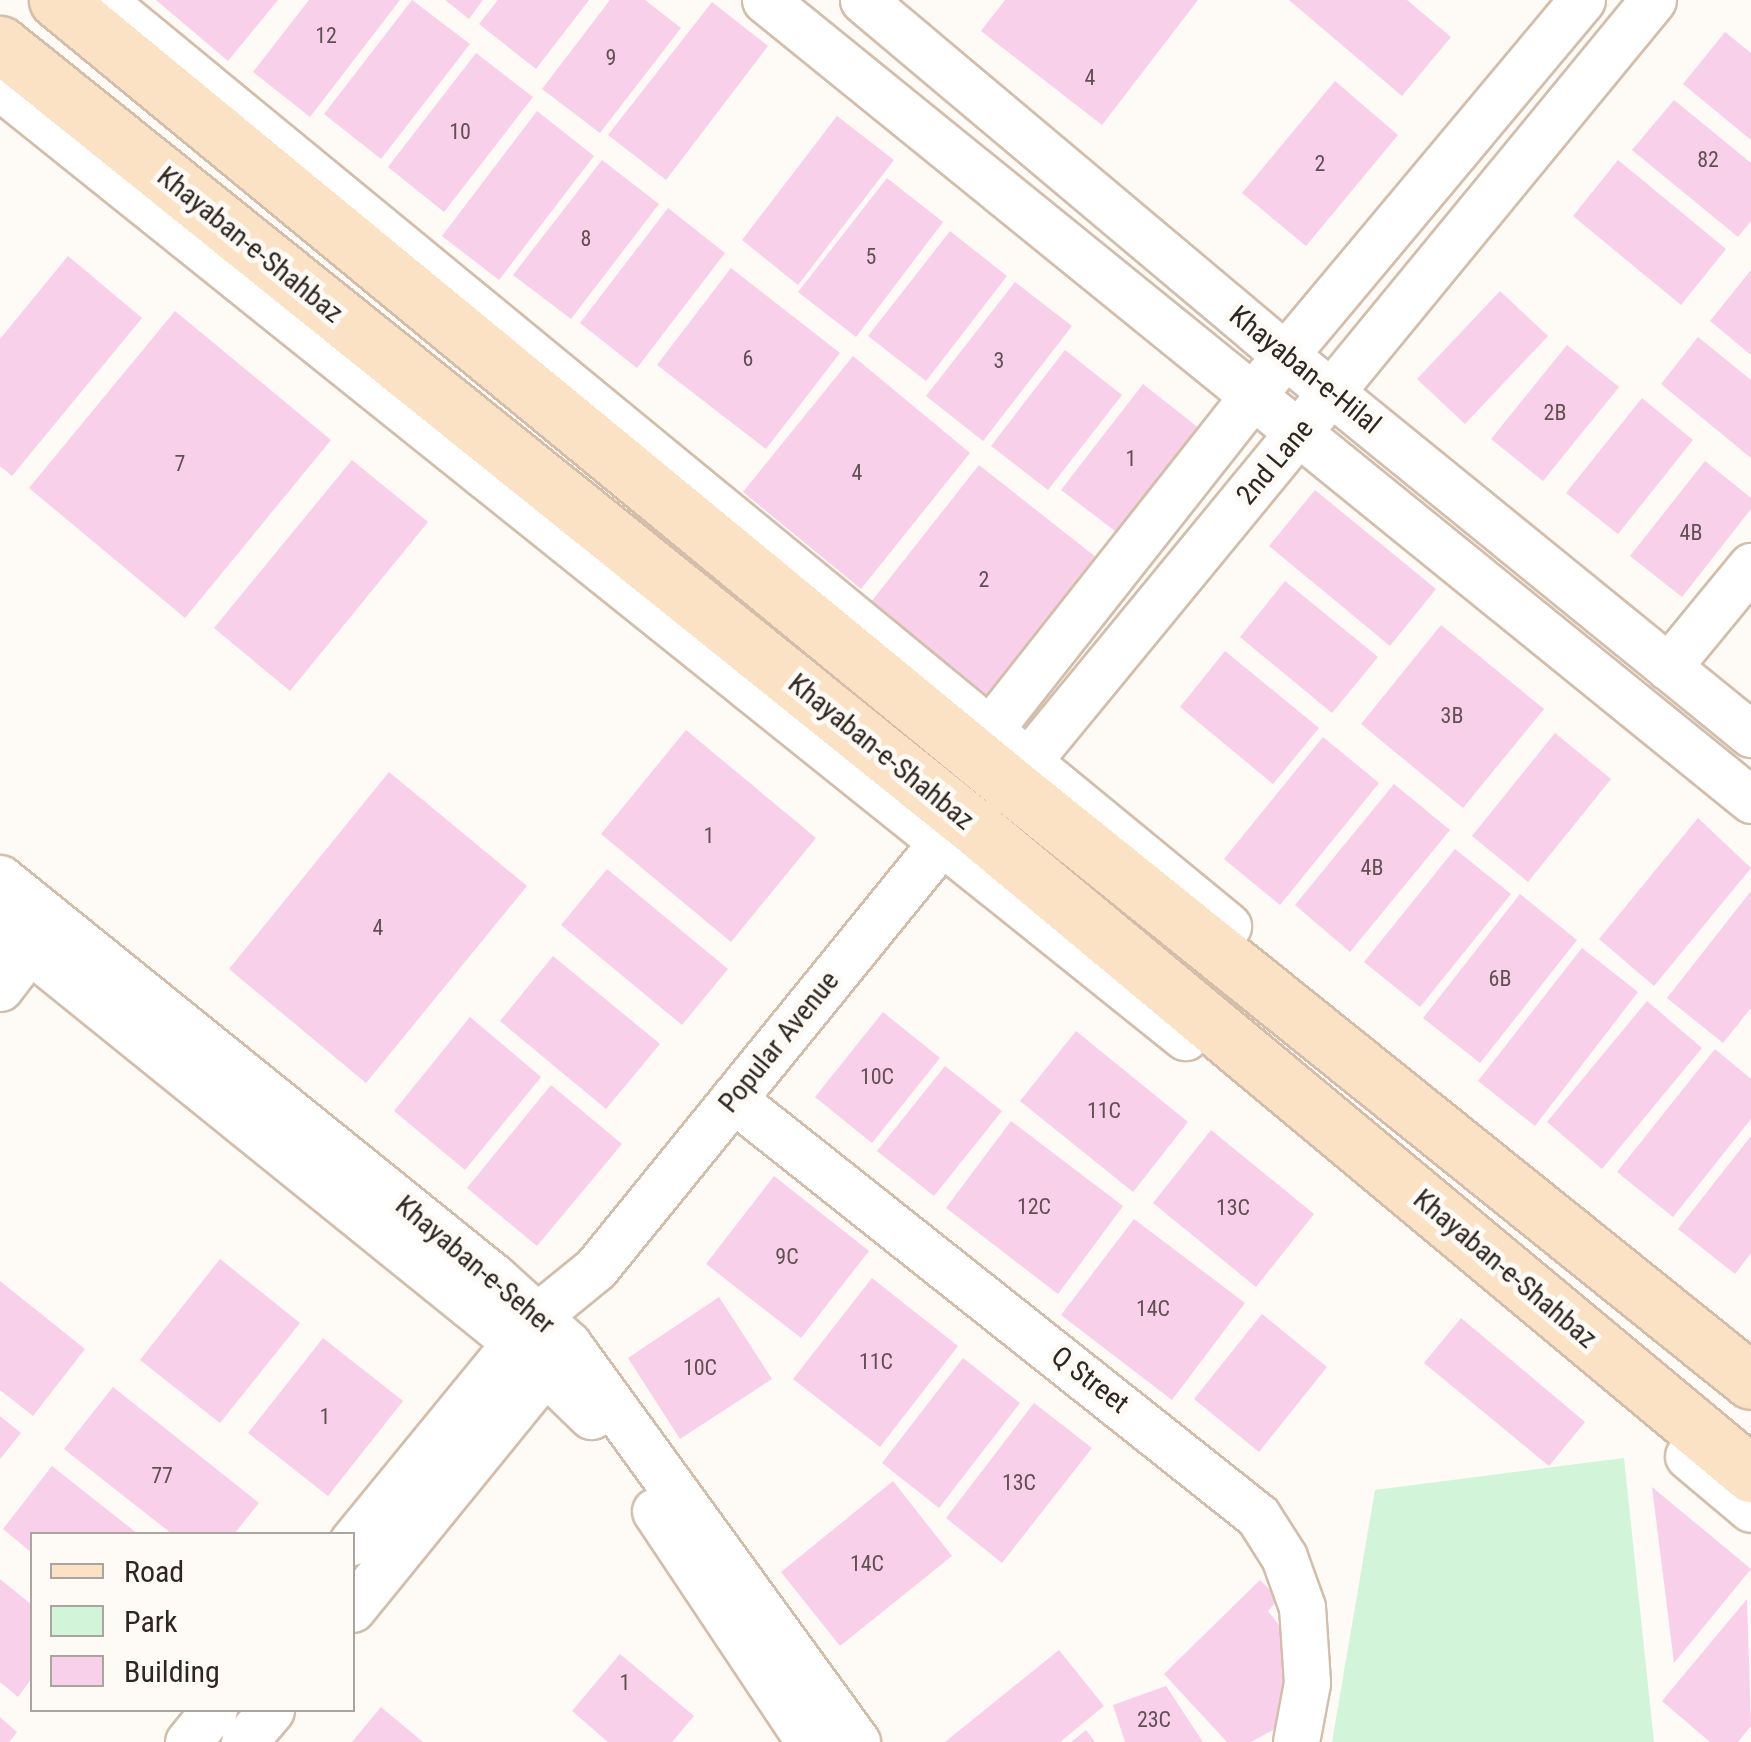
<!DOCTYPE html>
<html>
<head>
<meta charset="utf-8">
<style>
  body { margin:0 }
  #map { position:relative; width:1751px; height:1742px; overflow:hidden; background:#fefaf6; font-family:"Roboto Condensed",sans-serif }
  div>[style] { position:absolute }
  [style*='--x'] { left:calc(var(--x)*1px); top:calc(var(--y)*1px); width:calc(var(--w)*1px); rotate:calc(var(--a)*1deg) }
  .green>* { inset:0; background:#d2f5d9 }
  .building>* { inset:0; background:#f9d0e9 }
  .roads { filter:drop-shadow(2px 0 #d2beab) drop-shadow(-2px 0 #d2beab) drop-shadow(0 2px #d2beab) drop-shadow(0 -2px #d2beab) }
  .minor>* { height:45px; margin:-22.5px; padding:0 22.5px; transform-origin:22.5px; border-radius:22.5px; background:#fff }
  .major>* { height:55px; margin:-27.5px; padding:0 27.5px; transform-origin:27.5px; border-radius:27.5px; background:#fbe2c5 }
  span { translate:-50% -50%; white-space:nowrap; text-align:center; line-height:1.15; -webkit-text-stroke:10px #fefaf6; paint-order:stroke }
  .number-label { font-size:22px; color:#615052 }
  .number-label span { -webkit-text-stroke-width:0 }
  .street-label { font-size:28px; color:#2e261f }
  .legend { position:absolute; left:30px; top:1532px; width:325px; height:180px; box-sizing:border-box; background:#fefaf6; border:2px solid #aba5a0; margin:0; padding:12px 18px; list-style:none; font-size:30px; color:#2e261f }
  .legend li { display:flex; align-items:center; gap:20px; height:50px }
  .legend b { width:50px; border:2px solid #aba5a0 }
</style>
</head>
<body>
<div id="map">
  <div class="green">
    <i style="clip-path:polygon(1624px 1458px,1654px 1742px,1332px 1742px,1375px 1490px)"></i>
  </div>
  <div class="building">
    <i style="clip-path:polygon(156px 0,278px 0,228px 61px)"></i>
    <i style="clip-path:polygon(309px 0,400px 0,310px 117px,253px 72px)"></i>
    <i style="clip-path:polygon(412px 0,470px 44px,381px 159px,324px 114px)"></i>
    <i style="clip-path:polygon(445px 0,483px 0,469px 19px)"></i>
    <i style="clip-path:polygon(498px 0,589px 0,536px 69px,479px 24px)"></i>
    <i style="clip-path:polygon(610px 0,645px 0,681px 28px,600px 133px,542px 89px)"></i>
    <i style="clip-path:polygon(1005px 0,1198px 0,1102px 125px,981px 31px)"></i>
    <i style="clip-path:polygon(1289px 0,1407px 0,1451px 37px,1402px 96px)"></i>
    <i style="clip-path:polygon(712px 2px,768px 46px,666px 180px,608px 135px)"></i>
    <i style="clip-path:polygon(1725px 32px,1751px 53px,1751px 140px,1683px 84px)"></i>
    <i style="clip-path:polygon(476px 53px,533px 97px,444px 212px,388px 167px)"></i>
    <i style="clip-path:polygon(1335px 81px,1398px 135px,1306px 246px,1242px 193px)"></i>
    <i style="clip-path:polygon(1674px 100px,1751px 163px,1751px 221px,1738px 237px,1632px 150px)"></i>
    <i style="clip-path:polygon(537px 111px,594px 156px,499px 280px,442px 236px)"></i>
    <i style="clip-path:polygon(837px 116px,894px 160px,798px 285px,742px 240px)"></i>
    <i style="clip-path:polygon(602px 160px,659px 204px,571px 319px,513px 275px)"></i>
    <i style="clip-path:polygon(1618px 160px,1726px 249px,1681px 305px,1573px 216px)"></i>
    <i style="clip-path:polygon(887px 178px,943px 222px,856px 337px,798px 292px)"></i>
    <i style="clip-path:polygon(668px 208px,725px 253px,637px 368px,580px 323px)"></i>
    <i style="clip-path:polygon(950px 231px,1007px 276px,926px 381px,868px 336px)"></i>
    <i style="clip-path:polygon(68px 256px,142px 318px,12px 476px,0 466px,0 339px)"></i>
    <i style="clip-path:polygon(731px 268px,840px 353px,766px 449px,657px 365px)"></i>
    <i style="clip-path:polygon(1751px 270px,1751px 355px,1710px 321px)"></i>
    <i style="clip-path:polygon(1015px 282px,1072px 326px,983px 441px,926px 396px)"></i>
    <i style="clip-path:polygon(1500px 291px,1548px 336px,1465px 424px,1417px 379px)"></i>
    <i style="clip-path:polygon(175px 311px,331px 440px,185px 618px,29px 488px)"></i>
    <i style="clip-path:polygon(1698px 337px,1751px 380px,1751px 458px,1661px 384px)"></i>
    <i style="clip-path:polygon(1567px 345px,1619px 387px,1543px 481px,1491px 439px)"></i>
    <i style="clip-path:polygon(1065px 350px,1122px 395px,1048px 490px,991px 446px)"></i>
    <i style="clip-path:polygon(853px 356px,970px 453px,861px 589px,743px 492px)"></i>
    <i style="clip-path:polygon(1143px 384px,1200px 429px,1119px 534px,1061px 490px)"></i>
    <i style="clip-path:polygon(1642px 398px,1693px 440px,1618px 534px,1566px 493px)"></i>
    <i style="clip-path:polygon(352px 460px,428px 522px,290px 691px,214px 628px)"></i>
    <i style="clip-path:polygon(1705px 461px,1751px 498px,1751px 509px,1682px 597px,1630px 556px)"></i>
    <i style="clip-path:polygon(979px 465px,1097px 558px,988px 696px,871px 602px)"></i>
    <i style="clip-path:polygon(1315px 490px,1436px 589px,1390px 646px,1269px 546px)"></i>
    <i style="clip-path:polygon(1285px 581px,1378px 657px,1332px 713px,1240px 637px)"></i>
    <i style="clip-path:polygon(1441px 625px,1544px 709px,1463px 808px,1361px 724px)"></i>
    <i style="clip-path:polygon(1225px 651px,1319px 728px,1273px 784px,1180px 707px)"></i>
    <i style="clip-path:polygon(686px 730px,816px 838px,731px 942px,601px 834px)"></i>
    <i style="clip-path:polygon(1555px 733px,1611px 779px,1528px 882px,1472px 836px)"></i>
    <i style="clip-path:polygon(1323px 737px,1379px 783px,1280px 905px,1224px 859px)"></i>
    <i style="clip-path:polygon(389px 772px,527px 886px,366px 1083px,229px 969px)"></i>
    <i style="clip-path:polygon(1394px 784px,1450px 830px,1350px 952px,1295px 905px)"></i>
    <i style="clip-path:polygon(1698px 818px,1751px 868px,1654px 986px,1599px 939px)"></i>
    <i style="clip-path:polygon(1455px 849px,1511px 894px,1420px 1007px,1364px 962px)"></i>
    <i style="clip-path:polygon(607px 869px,728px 969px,682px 1025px,561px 925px)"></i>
    <i style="clip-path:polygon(1751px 891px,1751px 1008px,1723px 1043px,1667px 998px)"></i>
    <i style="clip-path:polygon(1520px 894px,1577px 940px,1480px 1063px,1423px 1018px)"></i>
    <i style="clip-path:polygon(1582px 948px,1638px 992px,1535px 1126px,1478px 1081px)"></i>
    <i style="clip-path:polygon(553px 956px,660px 1044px,606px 1109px,500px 1021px)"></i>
    <i style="clip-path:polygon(1647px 1001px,1702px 1048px,1602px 1169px,1547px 1122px)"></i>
    <i style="clip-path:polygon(883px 1012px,940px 1058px,872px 1143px,815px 1097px)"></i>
    <i style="clip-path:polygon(470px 1017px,541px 1077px,465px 1170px,394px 1111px)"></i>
    <i style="clip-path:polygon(1076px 1031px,1188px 1122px,1133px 1192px,1020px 1101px)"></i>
    <i style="clip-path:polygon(1715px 1049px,1751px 1079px,1751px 1119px,1673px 1217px,1617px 1172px)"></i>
    <i style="clip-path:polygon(945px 1066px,1002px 1111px,934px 1196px,877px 1151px)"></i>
    <i style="clip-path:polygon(551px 1085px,622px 1144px,537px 1246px,467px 1188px)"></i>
    <i style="clip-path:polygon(1011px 1121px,1123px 1206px,1058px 1294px,946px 1208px)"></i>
    <i style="clip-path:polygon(1211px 1130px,1314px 1214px,1256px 1287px,1153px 1203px)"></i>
    <i style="clip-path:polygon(1751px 1136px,1751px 1253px,1735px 1274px,1678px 1229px)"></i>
    <i style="clip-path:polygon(774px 1176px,869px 1251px,801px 1338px,706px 1264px)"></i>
    <i style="clip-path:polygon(1134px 1219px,1245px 1303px,1172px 1400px,1061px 1315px)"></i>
    <i style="clip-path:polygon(220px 1259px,300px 1323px,220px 1423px,140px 1360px)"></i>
    <i style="clip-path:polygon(872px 1278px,958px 1346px,880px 1447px,793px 1379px)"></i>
    <i style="clip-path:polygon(0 1281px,85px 1349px,33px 1416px,0 1390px)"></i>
    <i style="clip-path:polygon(719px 1297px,772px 1379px,680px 1439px,628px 1358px)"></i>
    <i style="clip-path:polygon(1262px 1314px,1327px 1367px,1259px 1452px,1194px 1399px)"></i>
    <i style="clip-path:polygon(1461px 1318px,1585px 1422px,1549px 1466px,1424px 1363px)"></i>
    <i style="clip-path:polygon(323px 1338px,403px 1401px,328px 1496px,248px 1433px)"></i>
    <i style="clip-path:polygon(963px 1358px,1020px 1403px,939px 1508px,882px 1463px)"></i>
    <i style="clip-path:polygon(113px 1387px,259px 1503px,234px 1534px,172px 1534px,64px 1449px)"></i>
    <i style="clip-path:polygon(1034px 1403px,1092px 1448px,1002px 1563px,946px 1518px)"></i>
    <i style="clip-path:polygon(0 1416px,21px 1433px,0 1459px)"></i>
    <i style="clip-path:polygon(52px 1466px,138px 1534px,32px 1534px,32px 1553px,3px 1529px)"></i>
    <i style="clip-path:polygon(893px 1481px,952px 1556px,840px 1646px,781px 1572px)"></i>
    <i style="clip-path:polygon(1652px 1487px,1751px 1569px,1674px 1663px)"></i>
    <i style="clip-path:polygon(0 1579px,32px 1605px,32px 1678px,18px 1697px,0 1682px)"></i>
    <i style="clip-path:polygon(1260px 1580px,1279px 1599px,1268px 1611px,1291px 1641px,1295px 1689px,1279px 1701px,1280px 1726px,1251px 1742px,1227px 1742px,1164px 1674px)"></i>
    <i style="clip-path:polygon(1747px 1599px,1751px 1726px,1738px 1742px,1710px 1742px,1662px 1701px)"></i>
    <i style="clip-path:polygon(1059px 1650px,1104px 1706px,1060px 1742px,945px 1742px)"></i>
    <i style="clip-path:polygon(620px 1654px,694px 1716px,672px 1742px,608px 1742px,572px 1711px)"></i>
    <i style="clip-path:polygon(1166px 1686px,1203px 1742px,1125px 1742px,1113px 1705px)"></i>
    <i style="clip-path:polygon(381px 1707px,423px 1742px,352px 1742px)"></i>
    <i style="clip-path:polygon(0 1717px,17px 1732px,9px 1742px,0 1742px)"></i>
    <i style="clip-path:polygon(1086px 1730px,1095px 1742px,1071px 1742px)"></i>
  </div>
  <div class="roads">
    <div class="minor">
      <i style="--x:102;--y:0;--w:1458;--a:39.43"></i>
      <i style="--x:765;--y:0;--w:1270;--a:39.05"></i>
      <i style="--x:863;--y:0;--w:551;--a:40.07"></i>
      <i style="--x:1285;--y:355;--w:601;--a:39.12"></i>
      <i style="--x:0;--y:87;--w:1519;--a:38.72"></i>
      <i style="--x:1668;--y:667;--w:131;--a:-50.6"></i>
      <i style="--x:972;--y:752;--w:506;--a:-51.75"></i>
      <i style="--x:1285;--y:355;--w:463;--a:-50.1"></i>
      <i style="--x:1010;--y:783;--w:1013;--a:-50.61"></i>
      <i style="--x:0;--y:878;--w:635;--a:38.93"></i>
      <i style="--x:494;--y:1277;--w:100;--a:42.2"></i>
      <i style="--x:568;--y:1344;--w:492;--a:54"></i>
      <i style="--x:0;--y:926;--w:663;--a:38.94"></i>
      <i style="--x:516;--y:1343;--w:105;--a:44.2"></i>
      <i style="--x:0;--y:988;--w:78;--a:-52.8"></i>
      <i style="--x:733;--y:1099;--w:670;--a:38.46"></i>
      <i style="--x:1258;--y:1516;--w:49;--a:57.6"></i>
      <i style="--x:1284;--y:1557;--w:53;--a:70.2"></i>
      <i style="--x:1302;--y:1607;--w:76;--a:86.2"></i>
      <i style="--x:1307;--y:1683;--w:60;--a:100.6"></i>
      <i style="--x:1688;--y:1456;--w:82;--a:40.1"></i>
      <i style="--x:655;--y:1511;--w:278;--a:56.3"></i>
      <i style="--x:352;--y:1542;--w:291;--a:-50.7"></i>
      <i style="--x:536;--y:1317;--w:77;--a:-39.2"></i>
      <i style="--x:596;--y:1268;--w:581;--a:-50.94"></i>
      <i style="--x:352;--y:1609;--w:336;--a:-50.9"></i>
      <i style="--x:188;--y:1742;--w:41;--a:-50.9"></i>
      <i style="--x:244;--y:1742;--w:42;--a:-49.8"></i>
    </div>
    <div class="major">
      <i style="--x:57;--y:0;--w:1233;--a:39.47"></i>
      <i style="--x:1009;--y:784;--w:952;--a:38.82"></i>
      <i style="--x:0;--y:44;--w:1253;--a:38.78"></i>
      <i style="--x:977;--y:829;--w:1008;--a:39.81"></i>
    </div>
  </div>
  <div class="number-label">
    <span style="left:326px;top:36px">12</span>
    <span style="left:611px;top:58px">9</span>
    <span style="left:1090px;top:78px">4</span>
    <span style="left:460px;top:132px">10</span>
    <span style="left:1708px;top:160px">82</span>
    <span style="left:1320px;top:164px">2</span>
    <span style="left:586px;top:239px">8</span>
    <span style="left:871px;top:257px">5</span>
    <span style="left:748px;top:359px">6</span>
    <span style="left:999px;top:361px">3</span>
    <span style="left:1555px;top:413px">2B</span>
    <span style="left:1131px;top:459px">1</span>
    <span style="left:180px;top:464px">7</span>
    <span style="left:857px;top:473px">4</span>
    <span style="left:1691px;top:533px">4B</span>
    <span style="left:984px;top:580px">2</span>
    <span style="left:1452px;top:716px">3B</span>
    <span style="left:709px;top:836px">1</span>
    <span style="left:1372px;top:868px">4B</span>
    <span style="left:378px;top:928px">4</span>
    <span style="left:1500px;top:979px">6B</span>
    <span style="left:877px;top:1077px">10C</span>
    <span style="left:1104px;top:1111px">11C</span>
    <span style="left:1034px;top:1207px">12C</span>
    <span style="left:1233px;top:1208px">13C</span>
    <span style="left:787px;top:1257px">9C</span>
    <span style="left:1153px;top:1309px">14C</span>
    <span style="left:876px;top:1362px">11C</span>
    <span style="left:700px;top:1368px">10C</span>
    <span style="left:325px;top:1417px">1</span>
    <span style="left:162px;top:1476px">77</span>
    <span style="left:1019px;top:1483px">13C</span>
    <span style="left:867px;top:1564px">14C</span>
    <span style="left:625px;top:1683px">1</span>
    <span style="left:1154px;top:1720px">23C</span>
  </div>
  <div class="street-label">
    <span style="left:250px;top:245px;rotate:39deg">Khayaban-e-Shahbaz</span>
    <span style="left:1305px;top:370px;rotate:39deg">Khayaban-e-Hilal</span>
    <span style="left:1275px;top:462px;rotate:-50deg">2nd Lane</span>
    <span style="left:881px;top:752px;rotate:39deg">Khayaban-e-Shahbaz</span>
    <span style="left:779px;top:1042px;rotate:-51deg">Popular Avenue</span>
    <span style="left:475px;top:1265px;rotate:40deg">Khayaban-e-Seher</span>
    <span style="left:1505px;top:1269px;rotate:40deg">Khayaban-e-Shahbaz</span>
    <span style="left:1090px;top:1380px;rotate:38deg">Q Street</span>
  </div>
  <ul class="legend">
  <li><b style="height:12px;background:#fbe2c5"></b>Road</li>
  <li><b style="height:28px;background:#d2f5d9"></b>Park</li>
  <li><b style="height:28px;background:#f9d0e9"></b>Building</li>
  </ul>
</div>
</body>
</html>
